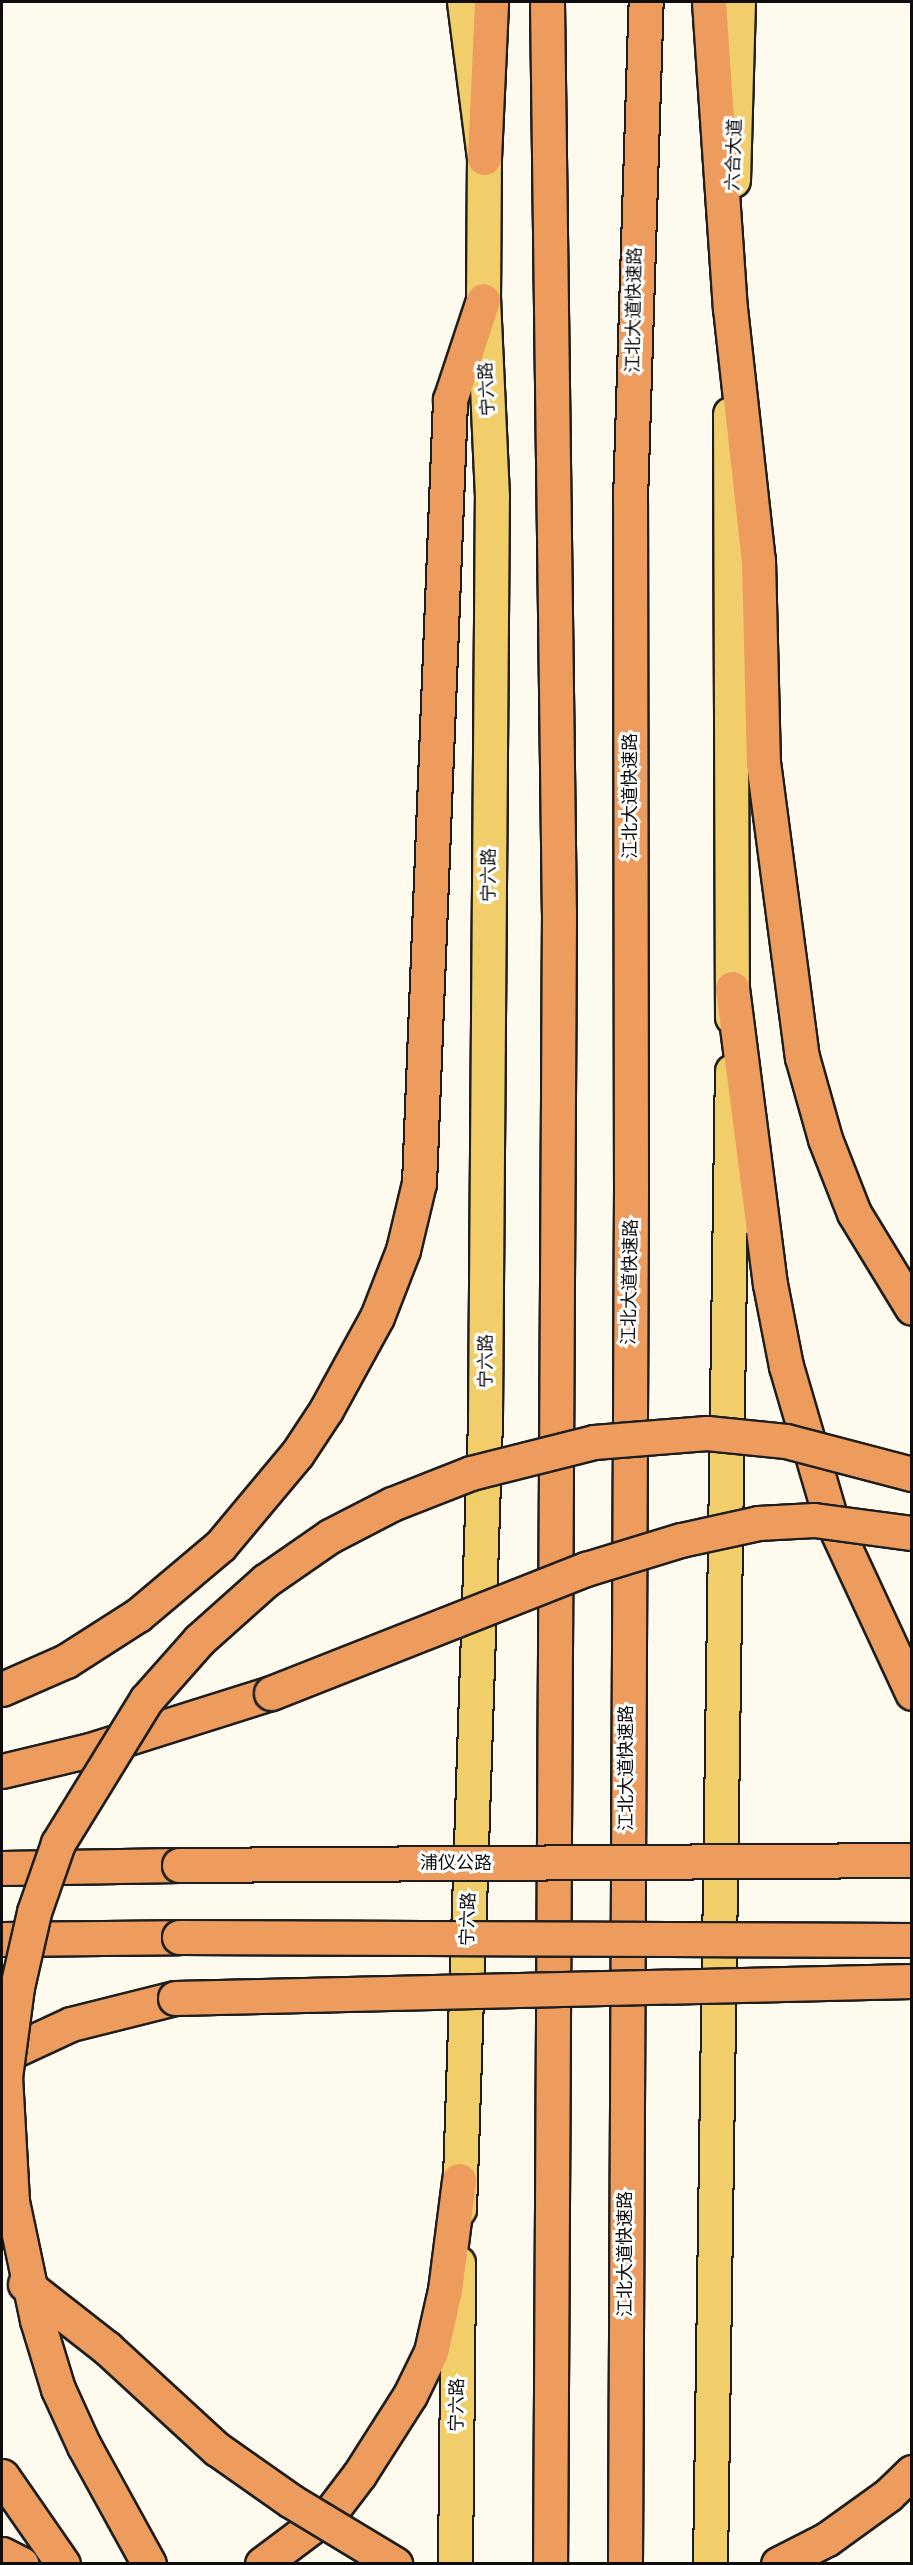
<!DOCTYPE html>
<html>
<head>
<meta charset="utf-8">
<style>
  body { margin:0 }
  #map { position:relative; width:913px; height:2565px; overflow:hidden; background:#fefbee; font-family:"Source Serif 4","Noto Sans SC",serif }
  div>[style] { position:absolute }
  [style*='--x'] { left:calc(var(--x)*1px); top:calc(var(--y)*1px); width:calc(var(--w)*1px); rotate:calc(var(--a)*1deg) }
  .roads { filter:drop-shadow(2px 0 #1e1e1e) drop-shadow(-2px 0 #1e1e1e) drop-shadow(0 2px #1e1e1e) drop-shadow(0 -2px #1e1e1e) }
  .major>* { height:33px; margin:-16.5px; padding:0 16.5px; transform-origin:16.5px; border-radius:16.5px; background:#f2ce6b }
  .highway>* { height:33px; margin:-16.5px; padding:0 16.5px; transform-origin:16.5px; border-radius:16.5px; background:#ed9c5d }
  .bridges { filter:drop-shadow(2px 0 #1e1e1e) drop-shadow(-2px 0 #1e1e1e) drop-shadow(0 2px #1e1e1e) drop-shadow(0 -2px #1e1e1e) }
  .highway-bridge>* { height:33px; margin:-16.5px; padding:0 16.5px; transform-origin:16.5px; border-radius:16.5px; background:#ed9c5d }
  span { translate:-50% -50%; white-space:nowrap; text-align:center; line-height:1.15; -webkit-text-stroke:6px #fff; paint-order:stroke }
  .street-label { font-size:18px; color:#0d0d0d }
  .frame { position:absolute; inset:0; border:3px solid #0d0d0d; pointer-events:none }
</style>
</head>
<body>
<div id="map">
  <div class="roads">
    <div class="major">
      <i style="--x:733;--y:180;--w:178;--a:-88.4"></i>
      <i style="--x:730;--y:414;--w:603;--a:89.81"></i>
      <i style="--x:459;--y:2209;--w:790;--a:-88.11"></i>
      <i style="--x:485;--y:1419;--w:922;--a:-89.57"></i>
      <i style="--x:492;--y:497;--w:197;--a:-92.6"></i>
      <i style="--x:483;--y:300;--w:142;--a:-89.6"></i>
      <i style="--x:484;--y:158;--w:157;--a:-97.3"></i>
      <i style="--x:455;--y:2564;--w:301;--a:-89.4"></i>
      <i style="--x:710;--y:2564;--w:1493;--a:-89.16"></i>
    </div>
    <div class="highway">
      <i style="--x:547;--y:2;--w:911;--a:89.25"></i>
      <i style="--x:559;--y:913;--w:1651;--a:90.31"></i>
      <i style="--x:709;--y:2;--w:307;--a:86.1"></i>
      <i style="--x:730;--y:308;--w:254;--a:83.7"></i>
      <i style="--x:758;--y:560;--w:202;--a:88.6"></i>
      <i style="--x:763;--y:762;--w:298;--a:82.5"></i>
      <i style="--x:802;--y:1057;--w:85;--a:74.3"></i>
      <i style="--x:825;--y:1139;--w:79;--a:68.6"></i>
      <i style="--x:854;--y:1213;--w:111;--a:58.6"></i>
      <i style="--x:484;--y:158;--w:156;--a:-87.4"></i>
      <i style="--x:732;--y:988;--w:298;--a:82.7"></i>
      <i style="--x:770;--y:1284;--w:84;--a:79"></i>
      <i style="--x:786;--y:1366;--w:156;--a:73.7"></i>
      <i style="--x:830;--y:1516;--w:195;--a:65.1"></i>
      <i style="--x:2;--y:1689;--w:70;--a:-23.6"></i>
      <i style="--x:66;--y:1661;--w:85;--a:-32.6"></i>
      <i style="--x:138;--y:1615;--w:107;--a:-40.1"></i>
      <i style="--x:220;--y:1546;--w:120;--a:-50.1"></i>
      <i style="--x:297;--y:1454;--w:53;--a:-56.6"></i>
      <i style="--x:326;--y:1410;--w:106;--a:-61.3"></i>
      <i style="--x:377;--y:1317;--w:72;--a:-68.8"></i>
      <i style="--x:403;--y:1250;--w:69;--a:-76.6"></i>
      <i style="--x:419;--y:1183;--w:784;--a:-87.73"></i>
      <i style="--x:450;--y:400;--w:105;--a:-71.7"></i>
      <i style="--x:2;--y:1771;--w:90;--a:-13.4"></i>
      <i style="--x:90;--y:1750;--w:190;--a:-17.5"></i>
      <i style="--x:2;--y:1868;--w:177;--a:-1"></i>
      <i style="--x:2;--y:1939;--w:177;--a:-0.6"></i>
      <i style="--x:2;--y:2056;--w:76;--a:-24.9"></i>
      <i style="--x:71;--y:2024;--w:107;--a:-14"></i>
      <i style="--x:2;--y:2476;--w:107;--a:55.3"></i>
      <i style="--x:2;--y:2554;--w:22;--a:27"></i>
      <i style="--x:262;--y:2564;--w:85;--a:-36.9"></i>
      <i style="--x:330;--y:2513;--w:48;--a:-52.7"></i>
      <i style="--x:359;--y:2475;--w:95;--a:-57.5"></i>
      <i style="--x:410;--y:2395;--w:48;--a:-64"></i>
      <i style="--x:431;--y:2352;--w:64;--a:-77.3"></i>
      <i style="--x:445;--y:2290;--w:111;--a:-82.7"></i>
      <i style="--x:625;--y:2564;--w:1374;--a:-89.75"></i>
      <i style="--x:631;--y:1190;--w:690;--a:-90.08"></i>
      <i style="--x:630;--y:500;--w:498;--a:-88.2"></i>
      <i style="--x:778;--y:2564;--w:55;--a:-27"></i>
      <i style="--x:827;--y:2539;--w:75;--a:-35.8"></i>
      <i style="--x:888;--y:2495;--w:33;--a:-44"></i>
    </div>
  </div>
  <div class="bridges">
    <div class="highway-bridge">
      <i style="--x:271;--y:1693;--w:339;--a:-21.5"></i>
      <i style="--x:586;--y:1569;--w:99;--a:-17"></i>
      <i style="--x:681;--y:1540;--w:79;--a:-12.4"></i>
      <i style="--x:758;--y:1523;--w:56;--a:-3.1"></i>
      <i style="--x:814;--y:1520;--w:99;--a:7.6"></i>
      <i style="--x:179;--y:1865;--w:733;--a:-0.39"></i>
      <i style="--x:179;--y:1937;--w:733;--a:0.23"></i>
      <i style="--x:175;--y:1998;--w:737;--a:-1.32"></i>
      <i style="--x:25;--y:2284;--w:104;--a:38"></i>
      <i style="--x:107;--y:2348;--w:149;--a:42.6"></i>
      <i style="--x:217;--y:2449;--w:90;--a:35.1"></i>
      <i style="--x:291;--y:2501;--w:122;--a:31.2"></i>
      <i style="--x:149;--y:2564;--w:135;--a:-118.8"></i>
      <i style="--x:84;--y:2446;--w:63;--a:-114.5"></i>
      <i style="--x:58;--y:2389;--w:72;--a:-106.9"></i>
      <i style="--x:37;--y:2320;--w:122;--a:-101.9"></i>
      <i style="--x:12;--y:2201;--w:124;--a:-93.2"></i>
      <i style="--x:5;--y:2077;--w:91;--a:-82.4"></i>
      <i style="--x:17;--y:1987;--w:77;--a:-77.2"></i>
      <i style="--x:34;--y:1912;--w:73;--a:-70.8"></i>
      <i style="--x:58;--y:1843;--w:168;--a:-58.4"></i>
      <i style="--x:146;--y:1700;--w:80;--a:-48.5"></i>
      <i style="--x:199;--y:1640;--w:89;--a:-41.8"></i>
      <i style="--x:265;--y:1581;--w:79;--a:-34.7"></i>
      <i style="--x:330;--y:1536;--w:70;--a:-27.3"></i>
      <i style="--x:392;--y:1504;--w:85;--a:-21.4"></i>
      <i style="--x:471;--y:1473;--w:127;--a:-14.1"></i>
      <i style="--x:594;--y:1442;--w:113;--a:-4.6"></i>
      <i style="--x:707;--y:1433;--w:79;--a:5.8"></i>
      <i style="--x:786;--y:1441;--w:130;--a:14.7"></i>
    </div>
  </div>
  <div class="street-label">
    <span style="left:734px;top:155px;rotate:-88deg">六合大道</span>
    <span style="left:634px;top:310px;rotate:-89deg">江北大道快速路</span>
    <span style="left:487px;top:389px;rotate:-93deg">宁六路</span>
    <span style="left:630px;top:796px;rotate:-90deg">江北大道快速路</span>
    <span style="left:489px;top:875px;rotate:-90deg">宁六路</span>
    <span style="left:630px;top:1282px;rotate:-89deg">江北大道快速路</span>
    <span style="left:486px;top:1361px;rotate:-90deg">宁六路</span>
    <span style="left:626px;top:1768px;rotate:-90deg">江北大道快速路</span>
    <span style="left:456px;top:1863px">浦仪公路</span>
    <span style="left:468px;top:1919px;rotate:-88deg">宁六路</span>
    <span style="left:625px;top:2254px;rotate:-90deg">江北大道快速路</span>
    <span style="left:457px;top:2405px;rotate:-89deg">宁六路</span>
  </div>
  <div class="frame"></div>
</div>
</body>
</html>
